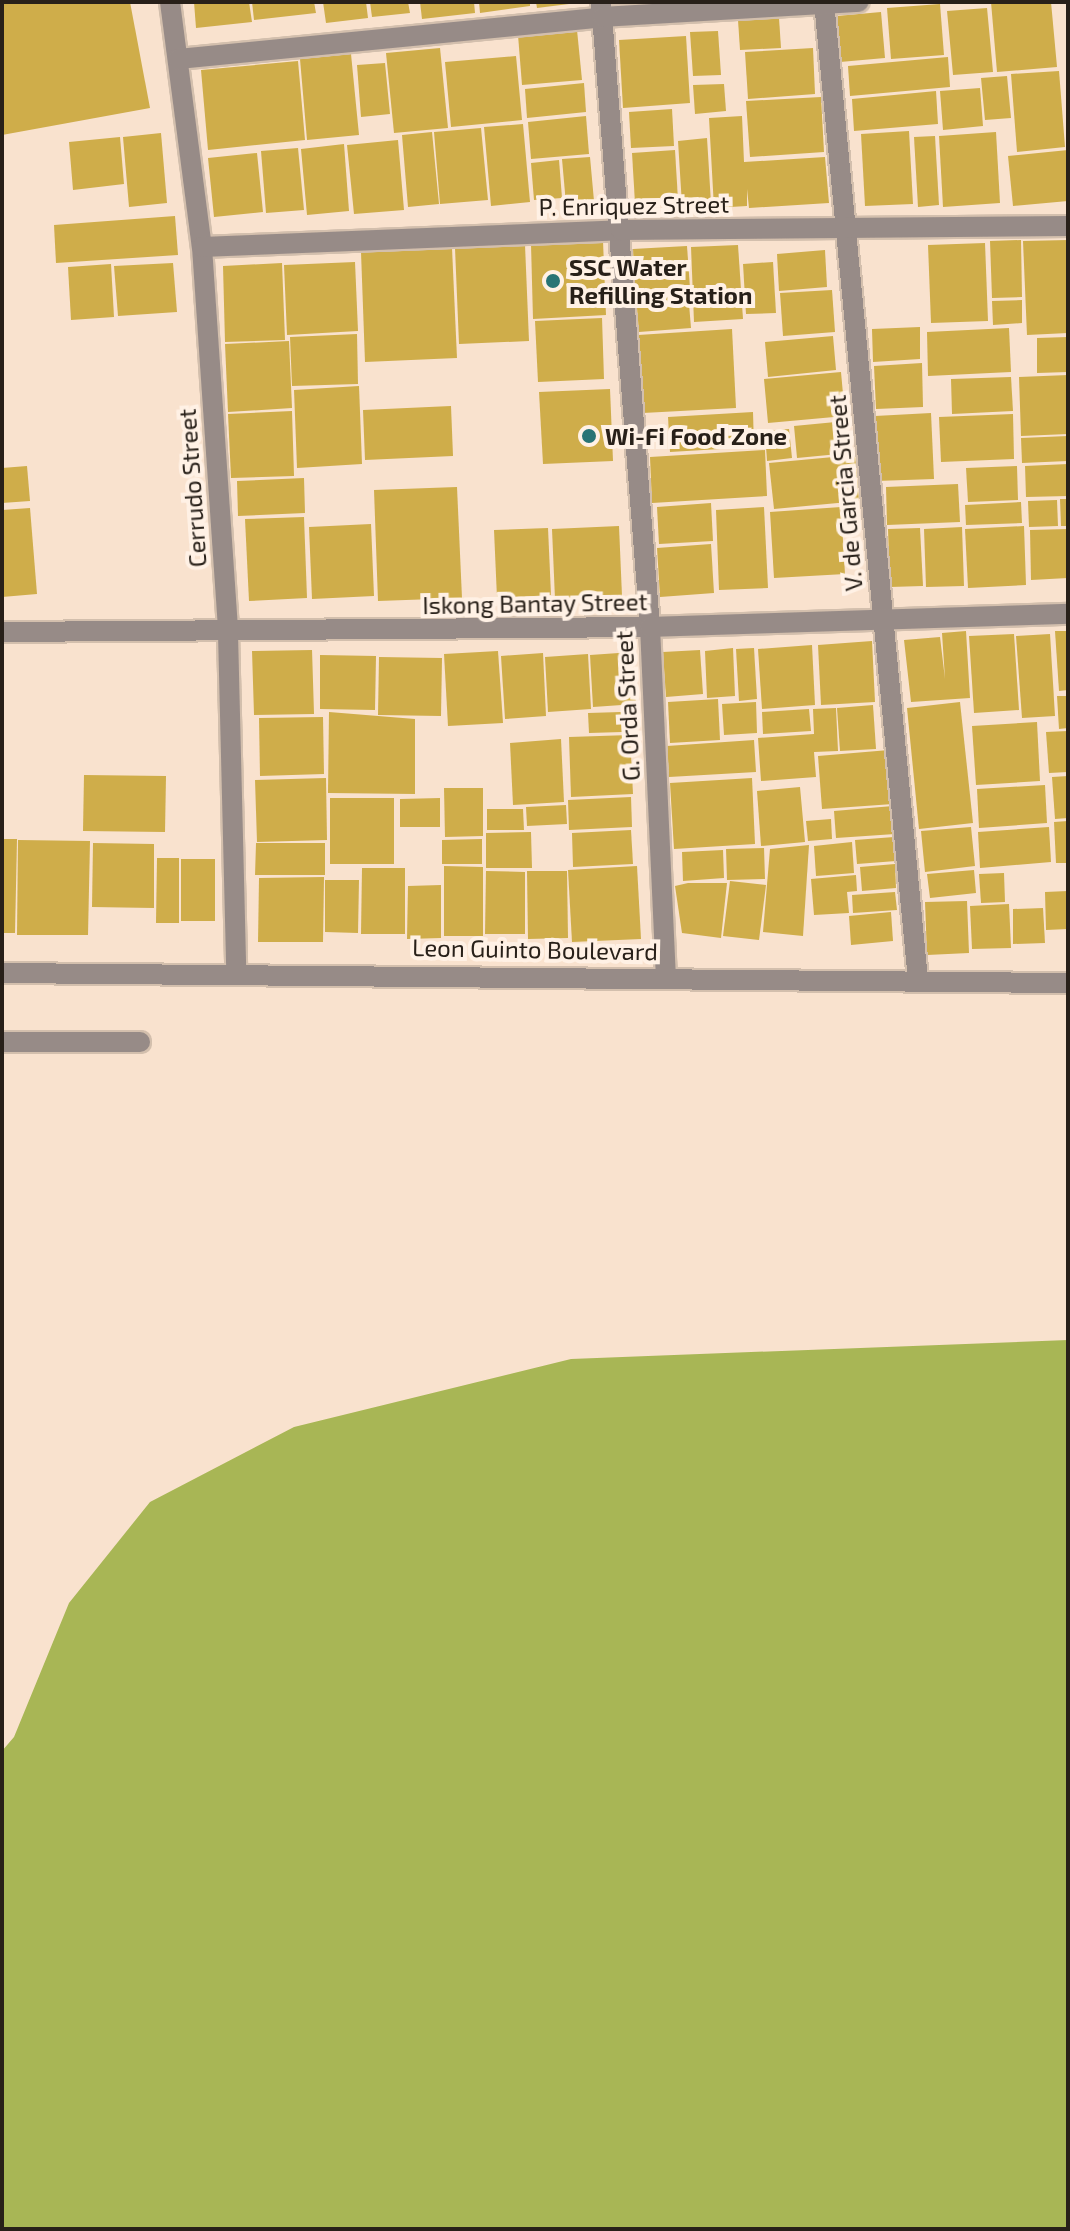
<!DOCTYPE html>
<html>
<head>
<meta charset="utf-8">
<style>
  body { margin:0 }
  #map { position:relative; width:1070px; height:2231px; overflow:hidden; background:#f9e2ce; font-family:"Exo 2",sans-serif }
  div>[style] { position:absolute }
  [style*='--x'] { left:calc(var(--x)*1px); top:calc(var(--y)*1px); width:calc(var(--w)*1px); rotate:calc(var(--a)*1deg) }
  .water>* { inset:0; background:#a8b655 }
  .building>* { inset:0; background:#cfad4a }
  .roads { filter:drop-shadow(2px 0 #d3bfad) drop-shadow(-2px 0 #d3bfad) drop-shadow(0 2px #d3bfad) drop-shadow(0 -2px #d3bfad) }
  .service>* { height:20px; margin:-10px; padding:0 10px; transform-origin:10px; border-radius:10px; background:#978b87 }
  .minor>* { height:20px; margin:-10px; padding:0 10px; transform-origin:10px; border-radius:10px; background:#978b87 }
  .tertiary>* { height:20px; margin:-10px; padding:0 10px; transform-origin:10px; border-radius:10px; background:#978b87 }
  .dots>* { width:22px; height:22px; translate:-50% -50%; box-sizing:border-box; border:4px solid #fff1e5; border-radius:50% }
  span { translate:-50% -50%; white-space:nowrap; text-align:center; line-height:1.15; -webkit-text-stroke:8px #fff1e5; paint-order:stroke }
  .street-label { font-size:24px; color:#282019 }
  .poi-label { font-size:24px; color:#282019; font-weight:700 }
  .left { translate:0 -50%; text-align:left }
  .frame { position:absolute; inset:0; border:4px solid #282019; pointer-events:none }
</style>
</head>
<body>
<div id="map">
  <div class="water">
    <i style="clip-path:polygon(1068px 1340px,1068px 2229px,2px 2229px,2px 1751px,14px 1737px,69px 1603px,150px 1502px,294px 1427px,571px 1359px)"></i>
  </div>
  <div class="building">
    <i style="clip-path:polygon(2px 2px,130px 2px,150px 108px,2px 135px)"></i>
    <i style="clip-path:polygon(194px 2px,249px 2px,252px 22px,196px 28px)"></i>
    <i style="clip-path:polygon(252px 2px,314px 2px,316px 13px,254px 20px)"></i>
    <i style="clip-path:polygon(323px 2px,366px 2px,368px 18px,326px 23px)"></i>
    <i style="clip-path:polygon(370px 2px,408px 2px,410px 13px,372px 17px)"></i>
    <i style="clip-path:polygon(420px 2px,474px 2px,475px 13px,422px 19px)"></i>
    <i style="clip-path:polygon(479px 2px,530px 2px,530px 6px,480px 13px)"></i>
    <i style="clip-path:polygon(536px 2px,569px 2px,569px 4px,537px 8px)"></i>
    <i style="clip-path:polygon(991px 2px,1051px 2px,1057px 67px,997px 72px)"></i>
    <i style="clip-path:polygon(940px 4px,944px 55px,891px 59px,887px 8px)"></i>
    <i style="clip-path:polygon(987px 8px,993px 72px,953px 75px,947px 11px)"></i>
    <i style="clip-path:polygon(881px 12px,885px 58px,840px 62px,837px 16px)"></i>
    <i style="clip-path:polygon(779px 18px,781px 48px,740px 50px,738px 20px)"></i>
    <i style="clip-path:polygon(577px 30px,582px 80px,522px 85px,518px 35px)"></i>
    <i style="clip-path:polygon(718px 31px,721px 75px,693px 76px,690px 32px)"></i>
    <i style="clip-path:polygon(686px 36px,690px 103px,623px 108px,619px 40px)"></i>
    <i style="clip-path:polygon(440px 48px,448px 128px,394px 133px,386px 53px)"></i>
    <i style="clip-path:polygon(813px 48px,815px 94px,748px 99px,745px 52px)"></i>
    <i style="clip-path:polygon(351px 54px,359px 135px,307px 140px,300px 59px)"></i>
    <i style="clip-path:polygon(516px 56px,522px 120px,451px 127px,445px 62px)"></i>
    <i style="clip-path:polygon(948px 57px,950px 87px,850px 96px,848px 66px)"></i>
    <i style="clip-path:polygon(298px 61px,305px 140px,208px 150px,201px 70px)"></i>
    <i style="clip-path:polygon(385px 63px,390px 114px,361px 117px,357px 65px)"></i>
    <i style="clip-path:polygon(1059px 71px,1065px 147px,1017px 152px,1011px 74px)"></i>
    <i style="clip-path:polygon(1007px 76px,1011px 118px,985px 120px,981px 78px)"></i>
    <i style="clip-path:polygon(584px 83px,586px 112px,527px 118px,525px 89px)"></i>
    <i style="clip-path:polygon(724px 84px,726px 111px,695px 114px,693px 85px)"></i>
    <i style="clip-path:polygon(980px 88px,983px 126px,943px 130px,940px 91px)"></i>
    <i style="clip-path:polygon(936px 91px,938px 124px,854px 131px,852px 99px)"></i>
    <i style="clip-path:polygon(821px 97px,824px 152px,750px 157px,746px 101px)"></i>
    <i style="clip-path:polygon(672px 109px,674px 146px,631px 148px,629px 112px)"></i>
    <i style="clip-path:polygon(586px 116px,589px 154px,531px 159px,528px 122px)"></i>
    <i style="clip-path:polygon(742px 116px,744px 162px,825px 157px,829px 203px,749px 208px,747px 189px,747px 206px,714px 208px,709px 118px)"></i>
    <i style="clip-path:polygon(523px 124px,530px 202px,491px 206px,484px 127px)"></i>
    <i style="clip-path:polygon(481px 128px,488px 200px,440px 204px,434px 132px)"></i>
    <i style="clip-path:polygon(909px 131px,913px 204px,865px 206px,861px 134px)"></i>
    <i style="clip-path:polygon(432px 132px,439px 204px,408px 207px,402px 135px)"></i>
    <i style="clip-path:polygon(996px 132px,1000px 203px,943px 207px,939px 136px)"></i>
    <i style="clip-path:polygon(161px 133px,167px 203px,129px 207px,123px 137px)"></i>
    <i style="clip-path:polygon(935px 136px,939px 205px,918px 207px,914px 137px)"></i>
    <i style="clip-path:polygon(120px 137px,124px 184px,73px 190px,69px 142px)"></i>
    <i style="clip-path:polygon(707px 138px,711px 203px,682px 205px,678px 141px)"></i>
    <i style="clip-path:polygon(398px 140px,404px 210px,354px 214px,347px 145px)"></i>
    <i style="clip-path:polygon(344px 144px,349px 211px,307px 215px,301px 149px)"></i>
    <i style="clip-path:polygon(298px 148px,304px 210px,266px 213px,261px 151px)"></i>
    <i style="clip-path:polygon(675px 150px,678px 200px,635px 203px,632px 153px)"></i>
    <i style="clip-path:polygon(1068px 150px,1068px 201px,1013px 206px,1008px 156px)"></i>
    <i style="clip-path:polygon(257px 153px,263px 212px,214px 217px,208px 158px)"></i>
    <i style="clip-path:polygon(590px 157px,594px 201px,566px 204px,562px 159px)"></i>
    <i style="clip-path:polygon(559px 160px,562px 198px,534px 200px,531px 163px)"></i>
    <i style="clip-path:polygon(175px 216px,178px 255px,56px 263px,54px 225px)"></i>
    <i style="clip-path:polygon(1021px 240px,1022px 297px,992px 298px,990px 241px)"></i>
    <i style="clip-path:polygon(1068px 240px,1068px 333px,1027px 335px,1023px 241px)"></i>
    <i style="clip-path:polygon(603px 241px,606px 315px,533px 319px,531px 244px)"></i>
    <i style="clip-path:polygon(985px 243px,988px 321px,931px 323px,928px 245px)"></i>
    <i style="clip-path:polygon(525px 245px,529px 341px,459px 344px,455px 248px)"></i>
    <i style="clip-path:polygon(738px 245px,743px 319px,694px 322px,691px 247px)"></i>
    <i style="clip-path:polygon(687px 246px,691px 302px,636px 305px,633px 249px)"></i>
    <i style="clip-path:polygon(452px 248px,457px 358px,365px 362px,361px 252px)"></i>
    <i style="clip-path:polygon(825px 250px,827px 287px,779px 291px,777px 254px)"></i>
    <i style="clip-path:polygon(355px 262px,358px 331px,287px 335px,284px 265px)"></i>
    <i style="clip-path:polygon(773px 262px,776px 313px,746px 314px,743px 264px)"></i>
    <i style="clip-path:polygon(173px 263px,177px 312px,118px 316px,114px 266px)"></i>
    <i style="clip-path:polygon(282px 263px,285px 340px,225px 342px,223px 266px)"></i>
    <i style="clip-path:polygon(111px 264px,114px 317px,71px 320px,68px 267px)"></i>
    <i style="clip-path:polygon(832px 290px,835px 332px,783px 336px,780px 293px)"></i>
    <i style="clip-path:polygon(1022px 300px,1022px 323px,993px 325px,992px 301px)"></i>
    <i style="clip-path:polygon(689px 304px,691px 328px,639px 332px,637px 308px)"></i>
    <i style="clip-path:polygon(602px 318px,604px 379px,538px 382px,535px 321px)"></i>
    <i style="clip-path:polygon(920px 327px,920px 359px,873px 362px,872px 329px)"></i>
    <i style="clip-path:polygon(1009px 328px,1011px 372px,928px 376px,927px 332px)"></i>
    <i style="clip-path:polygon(732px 329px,736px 408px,643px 413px,638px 335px)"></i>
    <i style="clip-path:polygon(357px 334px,358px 384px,292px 386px,290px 337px)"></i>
    <i style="clip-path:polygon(833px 336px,836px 370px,768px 377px,765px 342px)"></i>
    <i style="clip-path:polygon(1068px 337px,1068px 372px,1037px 373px,1037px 338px)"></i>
    <i style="clip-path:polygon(289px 341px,292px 408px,228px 412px,225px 344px)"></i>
    <i style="clip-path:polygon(922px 363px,923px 407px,876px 409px,874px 366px)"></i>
    <i style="clip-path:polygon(841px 372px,845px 416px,768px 423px,764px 379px)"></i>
    <i style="clip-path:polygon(1068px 375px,1068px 434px,1021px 436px,1019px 377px)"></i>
    <i style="clip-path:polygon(1011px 377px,1013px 411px,952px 414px,951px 379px)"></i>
    <i style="clip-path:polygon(359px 386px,362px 464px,297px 468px,294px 390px)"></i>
    <i style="clip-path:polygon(610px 389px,613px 461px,543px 464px,539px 392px)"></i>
    <i style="clip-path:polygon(451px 406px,453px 456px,365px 460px,363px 410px)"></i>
    <i style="clip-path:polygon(292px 411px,294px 476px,231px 478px,228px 414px)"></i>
    <i style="clip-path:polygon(753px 412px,754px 447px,670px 452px,668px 417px)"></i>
    <i style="clip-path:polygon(931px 413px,934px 479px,876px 481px,875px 416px)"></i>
    <i style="clip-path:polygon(1013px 414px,1014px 459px,941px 462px,939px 417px)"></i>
    <i style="clip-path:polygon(846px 421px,849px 453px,797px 458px,794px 426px)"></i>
    <i style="clip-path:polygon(789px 429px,792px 458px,767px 461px,765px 431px)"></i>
    <i style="clip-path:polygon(1068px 436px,1068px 461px,1022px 463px,1021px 438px)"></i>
    <i style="clip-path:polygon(765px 450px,767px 496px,652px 503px,650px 457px)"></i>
    <i style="clip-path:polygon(855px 455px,859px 501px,774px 509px,769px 463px)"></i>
    <i style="clip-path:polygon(1068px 464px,1068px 496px,1026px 497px,1025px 466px)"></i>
    <i style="clip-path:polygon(27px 466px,30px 501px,2px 503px,2px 468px)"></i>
    <i style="clip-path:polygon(1017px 466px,1018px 500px,968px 502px,966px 468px)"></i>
    <i style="clip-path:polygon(304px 478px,305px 513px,238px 516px,237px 481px)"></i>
    <i style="clip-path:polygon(958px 484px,960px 522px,887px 525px,886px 487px)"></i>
    <i style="clip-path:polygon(457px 487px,462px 598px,378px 601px,374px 490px)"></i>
    <i style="clip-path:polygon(1060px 499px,1068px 499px,1068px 526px,1061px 526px)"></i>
    <i style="clip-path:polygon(1057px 500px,1058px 526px,1029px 527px,1028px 501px)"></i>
    <i style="clip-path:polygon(1021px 502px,1022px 523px,966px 525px,965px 505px)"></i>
    <i style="clip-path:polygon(711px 503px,713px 541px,659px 544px,657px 507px)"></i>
    <i style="clip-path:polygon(764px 507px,768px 588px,719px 590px,716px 510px)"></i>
    <i style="clip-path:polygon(841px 507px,845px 574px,774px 578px,770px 512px)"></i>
    <i style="clip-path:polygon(30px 508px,37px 594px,2px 597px,2px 510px)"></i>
    <i style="clip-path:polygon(304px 517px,307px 598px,249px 601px,245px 519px)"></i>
    <i style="clip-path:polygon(371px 524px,374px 596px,312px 599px,309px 527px)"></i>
    <i style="clip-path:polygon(619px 526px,622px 596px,555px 599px,552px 529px)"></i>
    <i style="clip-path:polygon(1024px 526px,1026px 585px,968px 588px,965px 529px)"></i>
    <i style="clip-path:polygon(962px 527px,964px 586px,926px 587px,924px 529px)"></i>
    <i style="clip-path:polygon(548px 528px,551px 595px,497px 598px,494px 530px)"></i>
    <i style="clip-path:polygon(920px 528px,923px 586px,890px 587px,888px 529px)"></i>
    <i style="clip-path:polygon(1068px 529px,1068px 578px,1031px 580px,1030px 530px)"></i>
    <i style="clip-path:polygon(711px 544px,714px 593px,660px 597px,657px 548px)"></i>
    <i style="clip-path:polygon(966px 631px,970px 698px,911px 702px,904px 640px,940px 637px,945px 679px,942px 633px)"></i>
    <i style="clip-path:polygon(1055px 631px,1068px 631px,1068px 690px,1059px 691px)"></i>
    <i style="clip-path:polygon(1014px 634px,1019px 710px,974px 713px,969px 636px)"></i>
    <i style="clip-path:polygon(1050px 634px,1055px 716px,1022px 718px,1016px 636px)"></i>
    <i style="clip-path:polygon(872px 641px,875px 702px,821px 705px,818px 645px)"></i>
    <i style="clip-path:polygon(812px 645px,815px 705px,762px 709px,758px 649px)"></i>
    <i style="clip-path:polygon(733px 648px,735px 696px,707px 698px,705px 651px)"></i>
    <i style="clip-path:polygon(754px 648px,757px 699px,739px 701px,736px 649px)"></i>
    <i style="clip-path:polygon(312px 650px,314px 714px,254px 715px,252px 651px)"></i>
    <i style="clip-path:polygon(700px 650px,703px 694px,666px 697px,663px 652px)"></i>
    <i style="clip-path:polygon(498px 651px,503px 723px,448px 726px,444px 654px)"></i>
    <i style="clip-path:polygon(633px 652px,636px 704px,593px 707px,590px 655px)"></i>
    <i style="clip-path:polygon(543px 653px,546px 716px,505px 719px,501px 656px)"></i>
    <i style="clip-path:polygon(588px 654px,591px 709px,548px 712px,545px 657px)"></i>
    <i style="clip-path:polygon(320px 655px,376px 656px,375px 710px,320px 709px)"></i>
    <i style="clip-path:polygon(379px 657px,442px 658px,441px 716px,378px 715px)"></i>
    <i style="clip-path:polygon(1057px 696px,1068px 696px,1068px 728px,1059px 729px)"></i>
    <i style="clip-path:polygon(718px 699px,720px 740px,670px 743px,668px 702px)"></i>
    <i style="clip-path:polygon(756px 702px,757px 733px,724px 735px,722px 704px)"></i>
    <i style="clip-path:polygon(960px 702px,973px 823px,919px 829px,907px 708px)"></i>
    <i style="clip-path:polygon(873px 705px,876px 749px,840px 751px,837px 708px)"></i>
    <i style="clip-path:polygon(836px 708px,838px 751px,814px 752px,816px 777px,761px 781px,758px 738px,814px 734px,813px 709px)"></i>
    <i style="clip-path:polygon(809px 709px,811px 731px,763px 734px,762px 712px)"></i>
    <i style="clip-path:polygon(329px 712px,415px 719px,415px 794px,328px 793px)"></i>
    <i style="clip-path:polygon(621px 712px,622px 732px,589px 733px,588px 713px)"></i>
    <i style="clip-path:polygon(323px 717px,324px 774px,260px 776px,259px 718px)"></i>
    <i style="clip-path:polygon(1037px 722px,1040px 781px,976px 785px,972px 726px)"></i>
    <i style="clip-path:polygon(1068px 731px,1068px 772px,1049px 773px,1046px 732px)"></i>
    <i style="clip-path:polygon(630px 735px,633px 794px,571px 797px,569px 737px)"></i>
    <i style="clip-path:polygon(561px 739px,564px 802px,513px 805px,510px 743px)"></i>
    <i style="clip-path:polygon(754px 740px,756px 772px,669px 777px,667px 746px)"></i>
    <i style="clip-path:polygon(889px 750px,893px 804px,822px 809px,818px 756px)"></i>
    <i style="clip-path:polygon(84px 775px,166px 776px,165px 832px,83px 831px)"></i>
    <i style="clip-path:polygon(1068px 776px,1068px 818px,1055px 819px,1052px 777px)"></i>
    <i style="clip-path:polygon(326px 778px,327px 840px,257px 842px,255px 780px)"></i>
    <i style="clip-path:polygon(752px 778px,755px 844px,674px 849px,670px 783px)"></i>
    <i style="clip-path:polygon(1045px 785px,1047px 823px,979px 828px,977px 789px)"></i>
    <i style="clip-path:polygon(800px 787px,805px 842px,761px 846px,757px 791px)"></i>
    <i style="clip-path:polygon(444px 788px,483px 788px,483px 836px,445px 837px)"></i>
    <i style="clip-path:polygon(631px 797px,632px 827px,569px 830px,568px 800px)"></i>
    <i style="clip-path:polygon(330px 798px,394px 798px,394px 864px,330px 864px)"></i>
    <i style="clip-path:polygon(440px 798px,440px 827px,400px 827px,400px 799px)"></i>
    <i style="clip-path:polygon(566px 805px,567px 824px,527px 826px,526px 807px)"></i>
    <i style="clip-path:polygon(893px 806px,895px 834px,836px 838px,834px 811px)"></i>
    <i style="clip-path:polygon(487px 809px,523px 809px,524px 830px,487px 830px)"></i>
    <i style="clip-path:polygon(831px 819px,832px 839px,808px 841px,806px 821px)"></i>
    <i style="clip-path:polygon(1068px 821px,1068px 863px,1056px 863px,1054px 822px)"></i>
    <i style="clip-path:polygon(971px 827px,975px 866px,925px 872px,921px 831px)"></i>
    <i style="clip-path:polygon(1049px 827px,1051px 862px,980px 868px,978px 832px)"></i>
    <i style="clip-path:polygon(631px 830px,633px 864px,573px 867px,572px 833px)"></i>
    <i style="clip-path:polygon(531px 832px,532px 868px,486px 868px,486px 833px)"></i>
    <i style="clip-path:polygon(894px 837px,896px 861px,857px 864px,855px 840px)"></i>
    <i style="clip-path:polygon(2px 839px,17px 839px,15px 933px,2px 933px)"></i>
    <i style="clip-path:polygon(482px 839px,482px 864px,442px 864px,442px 840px)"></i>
    <i style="clip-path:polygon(18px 840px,90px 841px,88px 935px,17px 935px)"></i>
    <i style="clip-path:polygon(852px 842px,854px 873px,816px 876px,814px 846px)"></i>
    <i style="clip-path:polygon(93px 843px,154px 844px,154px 908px,92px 907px)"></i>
    <i style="clip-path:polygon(256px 843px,325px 843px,325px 875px,255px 875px)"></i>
    <i style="clip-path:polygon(809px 845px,803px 936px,763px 932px,770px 849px)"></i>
    <i style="clip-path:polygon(764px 848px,765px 879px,727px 880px,726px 849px)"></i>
    <i style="clip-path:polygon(723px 850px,724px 878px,683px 881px,682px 852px)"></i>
    <i style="clip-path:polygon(157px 858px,179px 858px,179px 923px,156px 923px)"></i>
    <i style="clip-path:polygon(181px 859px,215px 859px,215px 921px,181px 921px)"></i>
    <i style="clip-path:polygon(895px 864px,896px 888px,862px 891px,860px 867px)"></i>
    <i style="clip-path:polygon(444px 866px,483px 867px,483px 936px,444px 936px)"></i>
    <i style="clip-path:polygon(637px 866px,641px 939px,572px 942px,568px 870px)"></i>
    <i style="clip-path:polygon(362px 868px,405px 868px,405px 934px,361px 934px)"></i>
    <i style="clip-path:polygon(974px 870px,976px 893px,930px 898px,927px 874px)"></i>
    <i style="clip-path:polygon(486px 871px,525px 872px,525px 934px,485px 934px)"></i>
    <i style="clip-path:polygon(527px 871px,567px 871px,568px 938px,528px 939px)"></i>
    <i style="clip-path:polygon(1004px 873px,1005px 902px,981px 903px,979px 874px)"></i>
    <i style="clip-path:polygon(856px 875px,857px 891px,847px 892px,849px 913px,814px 915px,811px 879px)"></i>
    <i style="clip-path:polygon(324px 877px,323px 942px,258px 942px,259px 878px)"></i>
    <i style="clip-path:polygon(325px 880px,359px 880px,358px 933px,325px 932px)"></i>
    <i style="clip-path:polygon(730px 881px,766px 885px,759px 940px,723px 936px)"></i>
    <i style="clip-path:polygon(688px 883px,727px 883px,721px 938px,682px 933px,675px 886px)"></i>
    <i style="clip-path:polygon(441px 885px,441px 938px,407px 939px,408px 886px)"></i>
    <i style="clip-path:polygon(1068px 891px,1068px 929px,1046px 930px,1045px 892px)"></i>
    <i style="clip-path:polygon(895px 892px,897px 910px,853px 913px,852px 895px)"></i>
    <i style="clip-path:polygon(967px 901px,969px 953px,927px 955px,925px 902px)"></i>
    <i style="clip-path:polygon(1009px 904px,1011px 948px,972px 949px,970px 906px)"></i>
    <i style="clip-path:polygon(1043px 908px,1045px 943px,1013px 944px,1013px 909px)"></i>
    <i style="clip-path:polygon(891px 912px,893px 941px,851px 945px,849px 916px)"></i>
  </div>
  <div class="roads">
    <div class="service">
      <i style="--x:2;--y:1042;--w:138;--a:0"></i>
    </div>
    <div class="minor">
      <i style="--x:170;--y:2;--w:247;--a:82.6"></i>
      <i style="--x:202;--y:247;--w:387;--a:86.1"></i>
      <i style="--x:228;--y:633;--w:339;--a:88.6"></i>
      <i style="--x:601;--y:2;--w:627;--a:85.52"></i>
      <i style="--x:650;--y:627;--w:350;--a:87.4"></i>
      <i style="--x:824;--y:2;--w:983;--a:84.51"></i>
      <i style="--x:178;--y:59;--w:427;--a:-5.6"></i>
      <i style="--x:603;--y:17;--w:256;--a:-3.4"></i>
      <i style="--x:202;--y:247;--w:419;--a:-2.3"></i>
      <i style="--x:621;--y:230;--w:447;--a:-0.5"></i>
      <i style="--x:2;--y:632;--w:648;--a:-0.44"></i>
      <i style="--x:650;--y:627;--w:418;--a:-1.8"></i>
    </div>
    <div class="tertiary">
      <i style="--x:2;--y:973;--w:1066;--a:0.54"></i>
    </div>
  </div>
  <div class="dots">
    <i style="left:553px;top:281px;background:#297475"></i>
    <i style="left:589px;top:436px;background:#297475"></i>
  </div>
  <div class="street-label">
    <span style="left:634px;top:205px;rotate:-1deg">P. Enriquez Street</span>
    <span style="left:192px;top:488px;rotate:-94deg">Cerrudo Street</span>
    <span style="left:845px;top:493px;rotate:-95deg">V. de Garcia Street</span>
    <span style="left:535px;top:603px;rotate:-1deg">Iskong Bantay Street</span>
    <span style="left:627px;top:706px;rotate:-93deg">G. Orda Street</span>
    <span style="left:535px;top:949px;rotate:1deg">Leon Guinto Boulevard</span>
  </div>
  <div class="poi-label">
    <span class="left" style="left:569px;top:281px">SSC Water<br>Refilling Station</span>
    <span class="left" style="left:605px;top:436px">Wi-Fi Food Zone</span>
  </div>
  <div class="frame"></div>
</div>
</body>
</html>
